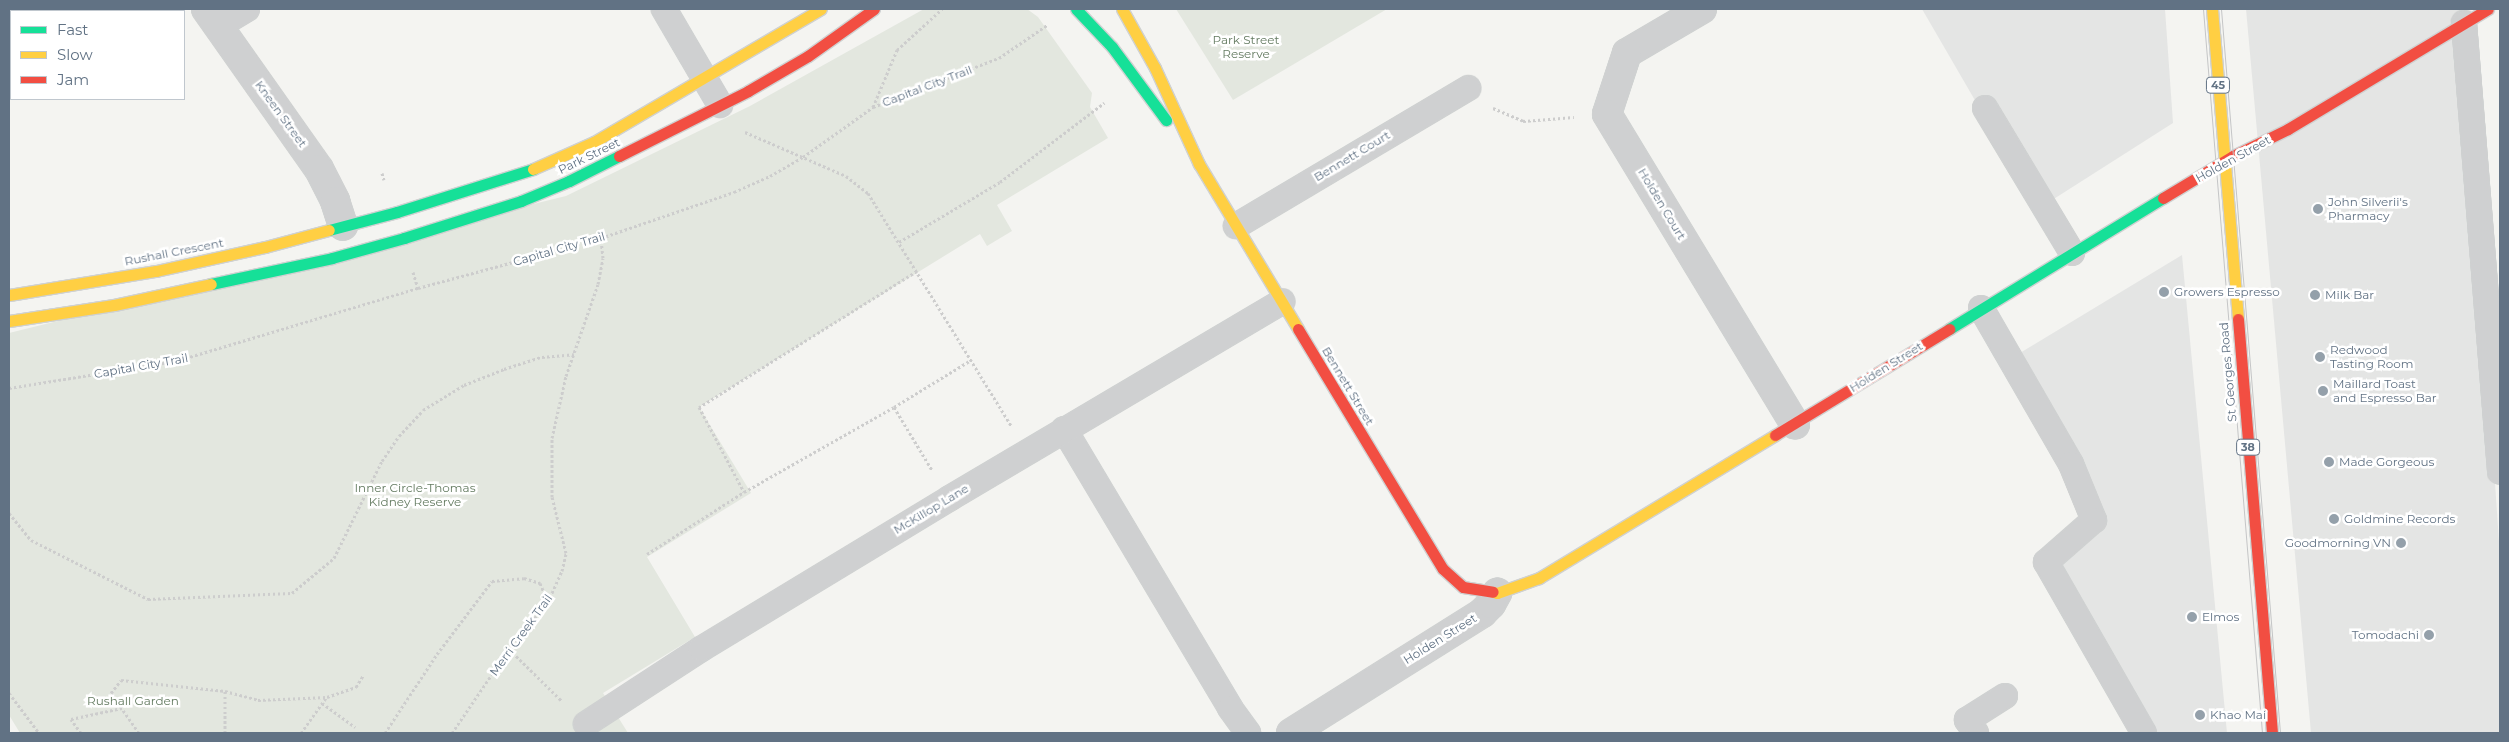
<!DOCTYPE html>
<html>
<head>
<meta charset="utf-8">
<style>
  body { margin:0 }
  #map { position:relative; width:2509px; height:742px; overflow:hidden; background:#f4f4f1; font-family:Montserrat,sans-serif }
  div>[style] { position:absolute }
  [style*='--x'] { left:calc(var(--x)*1px); top:calc(var(--y)*1px); width:calc(var(--w)*1px); rotate:calc(var(--a)*1deg) }
  .built>* { inset:0; background:#e4e5e4 }
  .green>* { inset:0; background:#e3e7df }
  .path>* { height:3px; margin-top:-1.5px; transform-origin:0; background:repeating-linear-gradient(90deg,#cdcdcd 0 2.5px,transparent 0 5px) }
  .roads { filter:drop-shadow(1px 0 #cfd1d1) drop-shadow(-1px 0 #cfd1d1) drop-shadow(0 1px #cfd1d1) drop-shadow(0 -1px #cfd1d1) }
  .lane>* { height:24px; margin:-12px; padding:0 12px; transform-origin:12px; border-radius:12px; background:#cfd0d1 }
  .street>* { height:28px; margin:-14px; padding:0 14px; transform-origin:14px; border-radius:14px; background:#cfd0d1 }
  .fast>* { height:11px; margin:-5.5px; padding:0 5.5px; transform-origin:5.5px; border-radius:5.5px; background:#16e098 }
  .slow>* { height:11px; margin:-5.5px; padding:0 5.5px; transform-origin:5.5px; border-radius:5.5px; background:#ffcf43 }
  .jam>* { height:11px; margin:-5.5px; padding:0 5.5px; transform-origin:5.5px; border-radius:5.5px; background:#f24e42 }
  .tram>* { height:1px; margin:-0.5px; padding:0 0.5px; transform-origin:0.5px; border-radius:0.5px; background:#c4c5c6 }
  .dots>* { width:14px; height:14px; translate:-50% -50%; box-sizing:border-box; border:2px solid #fff; border-radius:50% }
  span { translate:-50% -50%; white-space:nowrap; text-align:center; line-height:1.15; -webkit-text-stroke:5px #fff; paint-order:stroke }
  .shield-label span { padding:1px 4px; background:#fff; border:1px solid; border-radius:4px; -webkit-text-stroke-width:0 }
  .shield-label { font-size:11px; color:#617284; font-weight:700 }
  .park-label { font-size:12px; color:#647b61 }
  .street-label { font-size:12px; color:#617284 }
  .poi-label { font-size:12px; color:#617284 }
  .left { translate:0 -50%; text-align:left }
  .right { translate:-100% -50%; text-align:right }
  .frame { position:absolute; inset:0; border:10px solid #617284; pointer-events:none }
  .legend { position:absolute; left:10px; top:10px; width:175px; height:90px; box-sizing:border-box; background:#fff; border:1px solid #c0c7ce; margin:0; padding:6px 9px; list-style:none; font-size:15px; color:#617284 }
  .legend li { display:flex; align-items:center; gap:10px; height:25px }
  .legend b { width:25px; border:1px solid #c0c7ce }
</style>
</head>
<body>
<div id="map">
  <div class="built">
    <i style="clip-path:polygon(1922px 9px,2165px 9px,2173px 123px,2038px 209px)"></i>
    <i style="clip-path:polygon(2246px 9px,2461px 9px,2464px 23px,2500px 557px,2500px 733px,2311px 733px)"></i>
    <i style="clip-path:polygon(2182px 255px,2227px 733px,2144px 733px,2046px 562px,2094px 519px,2010px 359px)"></i>
  </div>
  <div class="green">
    <i style="clip-path:polygon(924px 9px,1027px 9px,1038px 17px,1092px 93px,1090px 107px,1108px 138px,997px 205px,1012px 231px,987px 246px,980px 234px,699px 407px,751px 493px,647px 557px,695px 637px,603px 693px,628px 733px,20px 733px,9px 715px,9px 333px,566px 196px,750px 106px)"></i>
    <i style="clip-path:polygon(1176px 9px,1387px 9px,1233px 100px)"></i>
  </div>
  <div class="path">
    <i style="--x:873;--y:107;--w:62;--a:-67.2"></i>
    <i style="--x:897;--y:50;--w:61;--a:-42.3"></i>
    <i style="--x:1493;--y:108;--w:33;--a:23"></i>
    <i style="--x:1523;--y:121;--w:51;--a:-4.5"></i>
    <i style="--x:745;--y:132;--w:110;--a:23.5"></i>
    <i style="--x:846;--y:176;--w:28;--a:38"></i>
    <i style="--x:868;--y:193;--w:273;--a:58.4"></i>
    <i style="--x:382;--y:173;--w:7;--a:74"></i>
    <i style="--x:899;--y:242;--w:117;--a:-30.7"></i>
    <i style="--x:1000;--y:182;--w:131;--a:-37.2"></i>
    <i style="--x:917;--y:271;--w:257;--a:148"></i>
    <i style="--x:699;--y:407;--w:96;--a:62.1"></i>
    <i style="--x:744;--y:492;--w:172;--a:-29.5"></i>
    <i style="--x:894;--y:407;--w:90;--a:-31.4"></i>
    <i style="--x:413;--y:272;--w:17;--a:73"></i>
    <i style="--x:9;--y:388;--w:169;--a:-9.2"></i>
    <i style="--x:176;--y:361;--w:253;--a:-16.8"></i>
    <i style="--x:418;--y:288;--w:190;--a:-15.3"></i>
    <i style="--x:601;--y:238;--w:141;--a:-19.1"></i>
    <i style="--x:734;--y:192;--w:39;--a:-24"></i>
    <i style="--x:770;--y:176;--w:38;--a:-30"></i>
    <i style="--x:803;--y:157;--w:86;--a:-35.5"></i>
    <i style="--x:873;--y:107;--w:135;--a:-21.3"></i>
    <i style="--x:999;--y:58;--w:58;--a:-34.5"></i>
    <i style="--x:894;--y:407;--w:74;--a:58.9"></i>
    <i style="--x:9;--y:513;--w:35;--a:51"></i>
    <i style="--x:31;--y:540;--w:131;--a:26.8"></i>
    <i style="--x:148;--y:599;--w:144;--a:-2.4"></i>
    <i style="--x:292;--y:593;--w:55;--a:-39.8"></i>
    <i style="--x:334;--y:558;--w:108;--a:-63.7"></i>
    <i style="--x:382;--y:461;--w:30;--a:-56"></i>
    <i style="--x:399;--y:436;--w:35;--a:-47"></i>
    <i style="--x:423;--y:410;--w:48;--a:-31.4"></i>
    <i style="--x:464;--y:385;--w:43;--a:-21.8"></i>
    <i style="--x:504;--y:369;--w:40;--a:-18"></i>
    <i style="--x:542;--y:357;--w:32;--a:-5"></i>
    <i style="--x:647;--y:554;--w:115;--a:-32.6"></i>
    <i style="--x:509;--y:649;--w:74;--a:44.5"></i>
    <i style="--x:225;--y:691;--w:42;--a:90"></i>
    <i style="--x:9;--y:693;--w:50;--a:53.1"></i>
    <i style="--x:322;--y:703;--w:41;--a:36"></i>
    <i style="--x:81;--y:733;--w:17;--a:-126"></i>
    <i style="--x:71;--y:719;--w:52;--a:-12.2"></i>
    <i style="--x:139;--y:733;--w:49;--a:-125"></i>
    <i style="--x:111;--y:693;--w:16;--a:-52"></i>
    <i style="--x:121;--y:680;--w:105;--a:6"></i>
    <i style="--x:225;--y:691;--w:34;--a:15"></i>
    <i style="--x:258;--y:700;--w:69;--a:-2.5"></i>
    <i style="--x:327;--y:697;--w:31;--a:-19"></i>
    <i style="--x:356;--y:687;--w:13;--a:-58"></i>
    <i style="--x:301;--y:733;--w:43;--a:-54.5"></i>
    <i style="--x:385;--y:733;--w:95;--a:-56.6"></i>
    <i style="--x:437;--y:654;--w:91;--a:-53"></i>
    <i style="--x:492;--y:581;--w:32;--a:-5"></i>
    <i style="--x:524;--y:578;--w:17;--a:17"></i>
    <i style="--x:540;--y:583;--w:21;--a:67"></i>
    <i style="--x:452;--y:733;--w:102;--a:-55.8"></i>
    <i style="--x:509;--y:649;--w:61;--a:-50.3"></i>
    <i style="--x:548;--y:602;--w:34;--a:-66"></i>
    <i style="--x:562;--y:571;--w:18;--a:-77"></i>
    <i style="--x:566;--y:553;--w:58;--a:-104"></i>
    <i style="--x:552;--y:497;--w:59;--a:-90"></i>
    <i style="--x:552;--y:438;--w:64;--a:-77.3"></i>
    <i style="--x:566;--y:376;--w:97;--a:-70.8"></i>
    <i style="--x:598;--y:284;--w:26;--a:-79"></i>
    <i style="--x:603;--y:258;--w:20;--a:-96"></i>
  </div>
  <div class="roads">
    <div class="lane">
      <i style="--x:664;--y:9;--w:111;--a:59.7"></i>
      <i style="--x:2464;--y:23;--w:450;--a:85.4"></i>
      <i style="--x:217;--y:27;--w:35;--a:-31"></i>
      <i style="--x:1985;--y:108;--w:169;--a:59"></i>
      <i style="--x:1236;--y:226;--w:270;--a:-30.7"></i>
      <i style="--x:1981;--y:308;--w:180;--a:60"></i>
      <i style="--x:2071;--y:464;--w:61;--a:67.7"></i>
      <i style="--x:2094;--y:520;--w:64;--a:138.8"></i>
      <i style="--x:2046;--y:562;--w:197;--a:60.2"></i>
      <i style="--x:1064;--y:429;--w:325;--a:59.2"></i>
      <i style="--x:1230;--y:708;--w:31;--a:54"></i>
      <i style="--x:586;--y:724;--w:137;--a:-33.1"></i>
      <i style="--x:701;--y:649;--w:291;--a:-31.2"></i>
      <i style="--x:950;--y:498;--w:386;--a:-30.6"></i>
      <i style="--x:1976;--y:733;--w:16;--a:-125"></i>
      <i style="--x:1967;--y:720;--w:45;--a:-32.3"></i>
    </div>
    <div class="street">
      <i style="--x:206;--y:9;--w:196;--a:54.8"></i>
      <i style="--x:319;--y:169;--w:36;--a:63"></i>
      <i style="--x:335;--y:201;--w:26;--a:72"></i>
      <i style="--x:1702;--y:9;--w:87;--a:149.6"></i>
      <i style="--x:1627;--y:53;--w:64;--a:108.2"></i>
      <i style="--x:1607;--y:114;--w:363;--a:58.8"></i>
      <i style="--x:1291;--y:733;--w:226;--a:-32.1"></i>
      <i style="--x:1482;--y:613;--w:13;--a:-45"></i>
      <i style="--x:1491;--y:604;--w:13;--a:-61"></i>
    </div>
    <div class="fast">
      <i style="--x:1076;--y:9;--w:52;--a:46.5"></i>
      <i style="--x:1112;--y:47;--w:91;--a:53.5"></i>
      <i style="--x:329;--y:230;--w:70;--a:-14.8"></i>
      <i style="--x:397;--y:212;--w:143;--a:-17.5"></i>
      <i style="--x:211;--y:284;--w:124;--a:-12.1"></i>
      <i style="--x:332;--y:258;--w:75;--a:-15.5"></i>
      <i style="--x:404;--y:238;--w:123;--a:-17.5"></i>
      <i style="--x:521;--y:201;--w:52;--a:-22.6"></i>
      <i style="--x:569;--y:181;--w:56;--a:-26.6"></i>
      <i style="--x:1949;--y:329;--w:251;--a:-31.5"></i>
    </div>
    <div class="slow">
      <i style="--x:1122;--y:9;--w:68;--a:60.8"></i>
      <i style="--x:1155;--y:68;--w:106;--a:65.4"></i>
      <i style="--x:1199;--y:164;--w:192;--a:59"></i>
      <i style="--x:2212;--y:9;--w:311;--a:85.2"></i>
      <i style="--x:533;--y:169;--w:67;--a:-23.9"></i>
      <i style="--x:594;--y:142;--w:263;--a:-30.4"></i>
      <i style="--x:9;--y:295;--w:149;--a:-9.3"></i>
      <i style="--x:156;--y:271;--w:112;--a:-12.4"></i>
      <i style="--x:265;--y:247;--w:66;--a:-14.9"></i>
      <i style="--x:9;--y:321;--w:106;--a:-8.7"></i>
      <i style="--x:114;--y:305;--w:99;--a:-12.2"></i>
      <i style="--x:1493;--y:592;--w:4;--a:14"></i>
      <i style="--x:1497;--y:593;--w:45;--a:-19.7"></i>
      <i style="--x:1539;--y:578;--w:276;--a:-31.2"></i>
    </div>
    <div class="jam">
      <i style="--x:619;--y:156;--w:144;--a:-26.7"></i>
      <i style="--x:748;--y:91;--w:69;--a:-30.3"></i>
      <i style="--x:808;--y:56;--w:81;--a:-35.5"></i>
      <i style="--x:2163;--y:198;--w:82;--a:-31"></i>
      <i style="--x:2233;--y:156;--w:61;--a:-26.1"></i>
      <i style="--x:2288;--y:129;--w:233;--a:-31"></i>
      <i style="--x:2238;--y:319;--w:415;--a:85.3"></i>
      <i style="--x:1298;--y:329;--w:280;--a:58.9"></i>
      <i style="--x:1443;--y:569;--w:27;--a:42"></i>
      <i style="--x:1463;--y:587;--w:30;--a:9"></i>
      <i style="--x:1775;--y:435;--w:204;--a:-31.3"></i>
    </div>
  </div>
  <div class="tram">
    <i style="--x:2203;--y:9;--w:726;--a:85.34"></i>
    <i style="--x:2221;--y:9;--w:726;--a:85.34"></i>
  </div>
  <div class="dots">
    <i style="left:2318px;top:209px;background:#94a0aa"></i>
    <i style="left:2164px;top:292px;background:#94a0aa"></i>
    <i style="left:2315px;top:295px;background:#94a0aa"></i>
    <i style="left:2320px;top:357px;background:#94a0aa"></i>
    <i style="left:2323px;top:391px;background:#94a0aa"></i>
    <i style="left:2329px;top:462px;background:#94a0aa"></i>
    <i style="left:2334px;top:519px;background:#94a0aa"></i>
    <i style="left:2401px;top:543px;background:#94a0aa"></i>
    <i style="left:2192px;top:617px;background:#94a0aa"></i>
    <i style="left:2429px;top:635px;background:#94a0aa"></i>
    <i style="left:2200px;top:715px;background:#94a0aa"></i>
  </div>
  <div class="shield-label">
    <span style="left:2218px;top:85px">45</span>
    <span style="left:2248px;top:447px">38</span>
  </div>
  <div class="park-label">
    <span style="left:1246px;top:47px">Park Street<br>Reserve</span>
    <span style="left:415px;top:495px">Inner Circle-Thomas<br>Kidney Reserve</span>
    <span style="left:133px;top:701px">Rushall Garden</span>
  </div>
  <div class="street-label">
    <span style="left:927px;top:86px;rotate:-21deg">Capital City Trail</span>
    <span style="left:281px;top:114px;rotate:54deg">Kneen Street</span>
    <span style="left:589px;top:156px;rotate:-26deg">Park Street</span>
    <span style="left:1352px;top:156px;rotate:-31deg">Bennett Court</span>
    <span style="left:2233px;top:159px;rotate:-29deg">Holden Street</span>
    <span style="left:1662px;top:204px;rotate:59deg">Holden Court</span>
    <span style="left:559px;top:249px;rotate:-16deg">Capital City Trail</span>
    <span style="left:174px;top:252px;rotate:-11deg">Rushall Crescent</span>
    <span style="left:141px;top:366px;rotate:-10deg">Capital City Trail</span>
    <span style="left:1886px;top:367px;rotate:-32deg">Holden Street</span>
    <span style="left:2228px;top:372px;rotate:-95deg">St Georges Road</span>
    <span style="left:1348px;top:386px;rotate:59deg">Bennett Street</span>
    <span style="left:931px;top:509px;rotate:-31deg">McKillop Lane</span>
    <span style="left:521px;top:635px;rotate:-54deg">Merri Creek Trail</span>
    <span style="left:1440px;top:639px;rotate:-32deg">Holden Street</span>
  </div>
  <div class="poi-label">
    <span class="left" style="left:2328px;top:209px">John Silverii's<br>Pharmacy</span>
    <span class="left" style="left:2174px;top:292px">Growers Espresso</span>
    <span class="left" style="left:2325px;top:295px">Milk Bar</span>
    <span class="left" style="left:2330px;top:357px">Redwood<br>Tasting Room</span>
    <span class="left" style="left:2333px;top:391px">Maillard Toast<br>and Espresso Bar</span>
    <span class="left" style="left:2339px;top:462px">Made Gorgeous</span>
    <span class="left" style="left:2344px;top:519px">Goldmine Records</span>
    <span class="right" style="left:2391px;top:543px">Goodmorning VN</span>
    <span class="left" style="left:2202px;top:617px">Elmos</span>
    <span class="right" style="left:2419px;top:635px">Tomodachi</span>
    <span class="left" style="left:2210px;top:715px">Khao Mai</span>
  </div>
  <div class="frame"></div>
  <ul class="legend">
  <li><b style="height:6px;background:#16e098"></b>Fast</li>
  <li><b style="height:6px;background:#ffcf43"></b>Slow</li>
  <li><b style="height:6px;background:#f24e42"></b>Jam</li>
  </ul>
</div>
</body>
</html>
